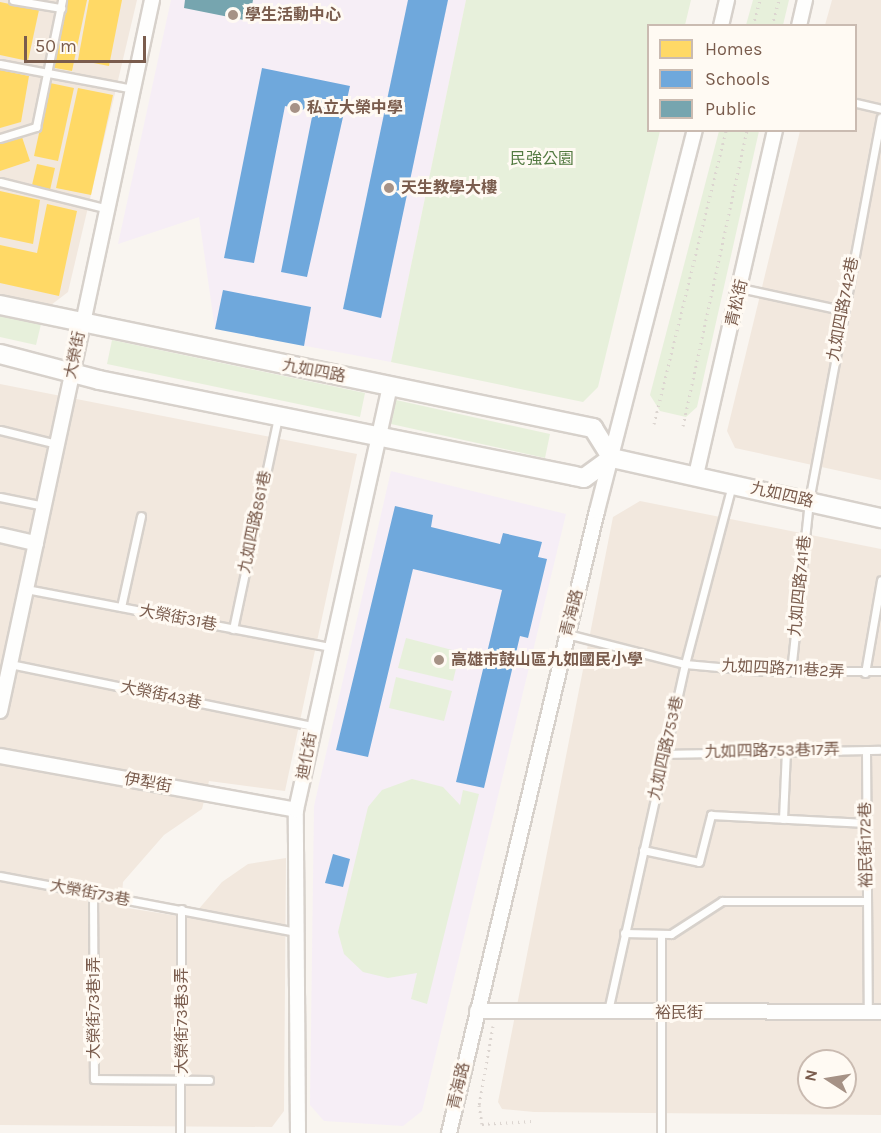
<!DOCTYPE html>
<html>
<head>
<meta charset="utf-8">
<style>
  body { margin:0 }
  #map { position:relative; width:881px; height:1133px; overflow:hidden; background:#f9f5f0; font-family:Karla,"Noto Sans TC",sans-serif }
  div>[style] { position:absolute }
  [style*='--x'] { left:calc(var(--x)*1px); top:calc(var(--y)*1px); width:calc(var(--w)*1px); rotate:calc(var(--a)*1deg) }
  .residential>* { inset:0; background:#f2e8de }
  .education>* { inset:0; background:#f6eef6 }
  .green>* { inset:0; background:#e7f0db }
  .homes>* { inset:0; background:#ffd966 }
  .schools>* { inset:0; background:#6fa8dc }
  .public>* { inset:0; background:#76a5af }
  .path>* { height:3px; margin-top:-1.5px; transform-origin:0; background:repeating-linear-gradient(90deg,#dcd5d0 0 1.5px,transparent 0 6px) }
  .roads { filter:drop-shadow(2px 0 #d7d1cb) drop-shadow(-2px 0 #d7d1cb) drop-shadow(0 2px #d7d1cb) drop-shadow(0 -2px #d7d1cb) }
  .service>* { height:7px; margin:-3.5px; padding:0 3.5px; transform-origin:3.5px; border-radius:3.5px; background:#fefefd }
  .minor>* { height:14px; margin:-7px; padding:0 7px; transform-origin:7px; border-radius:7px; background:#fefefd }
  .tertiary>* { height:18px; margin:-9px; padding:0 9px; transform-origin:9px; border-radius:9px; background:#fefefd }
  .dots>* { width:16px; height:16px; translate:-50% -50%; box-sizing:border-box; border:3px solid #fffaf3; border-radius:50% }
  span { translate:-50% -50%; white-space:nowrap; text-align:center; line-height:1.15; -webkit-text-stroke:6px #fffaf3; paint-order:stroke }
  .poi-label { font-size:16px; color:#7a5c4d; font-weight:700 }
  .left { translate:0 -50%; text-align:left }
  .park-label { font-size:16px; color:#537a41 }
  .street-label { font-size:16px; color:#7a5c4d }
  .legend { position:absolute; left:647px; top:24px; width:210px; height:108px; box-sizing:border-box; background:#fffaf3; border:2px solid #cabbb1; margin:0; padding:8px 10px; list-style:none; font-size:18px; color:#7a5c4d }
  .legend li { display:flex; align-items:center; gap:12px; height:30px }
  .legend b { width:30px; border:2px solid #cabbb1 }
  .north { position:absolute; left:797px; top:1049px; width:60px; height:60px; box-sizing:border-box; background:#fffaf3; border:2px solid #cabbb1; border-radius:50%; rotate:282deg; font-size:16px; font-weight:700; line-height:24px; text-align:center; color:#7a5c4d }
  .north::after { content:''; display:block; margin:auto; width:21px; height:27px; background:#a69286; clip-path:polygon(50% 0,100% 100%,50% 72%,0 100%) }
  .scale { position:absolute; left:24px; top:36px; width:122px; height:27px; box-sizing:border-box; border:3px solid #7a5c4d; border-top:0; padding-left:8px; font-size:18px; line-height:21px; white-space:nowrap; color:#7a5c4d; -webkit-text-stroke:4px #fffaf3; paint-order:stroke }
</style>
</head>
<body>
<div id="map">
  <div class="residential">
    <i style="clip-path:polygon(0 0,137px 0,68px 292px,51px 305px,0 295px)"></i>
    <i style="clip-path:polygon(832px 0,881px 0,881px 480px,735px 448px,727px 431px,800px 131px,856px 130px,856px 26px,825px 25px)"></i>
    <i style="clip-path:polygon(0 384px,357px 454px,285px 791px,209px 781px,202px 809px,164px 835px,123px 882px,121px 907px,191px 918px,222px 882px,248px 864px,286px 858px,284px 1111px,272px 1127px,0 1125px)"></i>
    <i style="clip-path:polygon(evenodd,640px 501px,881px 549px,881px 1115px,534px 1112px,502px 1109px,498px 1102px,613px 517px,640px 501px,809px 1061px,845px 1061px,845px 1097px,809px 1097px,809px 1061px)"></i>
  </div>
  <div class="education">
    <i style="clip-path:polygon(171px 0,466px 0,391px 362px,215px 329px,199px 217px,118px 244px)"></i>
    <i style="clip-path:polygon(391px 471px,566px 514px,422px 1111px,403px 1126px,324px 1121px,310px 1105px,314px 806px)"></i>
  </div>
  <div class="green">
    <i style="clip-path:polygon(466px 0,691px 0,685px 25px,648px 26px,648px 130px,660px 131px,598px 387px,583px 402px,391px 362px)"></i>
    <i style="clip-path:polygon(753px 0,789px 0,783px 25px,746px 25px)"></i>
    <i style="clip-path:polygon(719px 131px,759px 131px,697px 407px,686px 417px,660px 411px,650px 395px)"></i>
    <i style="clip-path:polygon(0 311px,42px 320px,36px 345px,0 337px)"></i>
    <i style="clip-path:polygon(112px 340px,365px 393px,360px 417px,107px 364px)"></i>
    <i style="clip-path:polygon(396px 400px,550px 434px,545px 458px,391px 424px)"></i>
    <i style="clip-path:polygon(406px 638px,460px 652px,453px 681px,398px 668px)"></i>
    <i style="clip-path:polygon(396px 677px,452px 691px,444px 721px,389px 708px)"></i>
    <i style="clip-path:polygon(412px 779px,443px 787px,460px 805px,463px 790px,479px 794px,427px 1004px,411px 999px,417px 973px,388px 978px,363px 972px,344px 954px,338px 932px,368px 807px,382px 790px)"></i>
  </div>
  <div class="homes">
    <i style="clip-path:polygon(62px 0,87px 0,72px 71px,49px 67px)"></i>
    <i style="clip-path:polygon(89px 0,122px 0,109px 66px,78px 60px)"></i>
    <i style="clip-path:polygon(0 2px,39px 10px,28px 61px,0 55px)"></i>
    <i style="clip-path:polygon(0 70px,29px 76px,21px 122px,0 128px)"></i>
    <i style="clip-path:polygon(50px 83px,74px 88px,58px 161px,34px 156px)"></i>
    <i style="clip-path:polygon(78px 88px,113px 95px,91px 195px,56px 188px)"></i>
    <i style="clip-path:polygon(22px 137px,30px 161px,0 171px,0 144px)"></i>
    <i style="clip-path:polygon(37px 164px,55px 168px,50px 190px,32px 185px)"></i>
    <i style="clip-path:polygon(0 191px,40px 200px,33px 244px,0 237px)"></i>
    <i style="clip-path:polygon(47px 204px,77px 211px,59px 296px,0 283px,0 245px,37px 253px)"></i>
  </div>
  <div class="schools">
    <i style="clip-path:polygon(408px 0,448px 0,381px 318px,343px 309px)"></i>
    <i style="clip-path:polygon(262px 68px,350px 86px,307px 277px,281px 272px,313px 112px,285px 106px,254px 263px,224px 258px)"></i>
    <i style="clip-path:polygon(223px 290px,311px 307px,304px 346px,215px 329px)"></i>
    <i style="clip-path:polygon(395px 506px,433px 515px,431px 527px,500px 544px,503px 533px,542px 542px,538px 557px,547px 559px,528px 638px,520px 636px,484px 788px,456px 782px,502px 590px,413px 569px,368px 757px,336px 750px)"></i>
    <i style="clip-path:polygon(333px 854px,350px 859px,343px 887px,325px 883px)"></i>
  </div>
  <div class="public">
    <i style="clip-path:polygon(185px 0,253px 0,249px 21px,184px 8px)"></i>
  </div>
  <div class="path">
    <i style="--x:753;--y:26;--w:27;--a:-75"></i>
    <i style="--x:772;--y:26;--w:27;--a:-75"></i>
    <i style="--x:654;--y:424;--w:303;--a:-76.2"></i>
    <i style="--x:683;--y:426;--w:303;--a:-77.8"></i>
    <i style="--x:493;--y:1026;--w:80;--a:100"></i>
    <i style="--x:479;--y:1105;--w:19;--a:81"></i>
    <i style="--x:482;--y:1124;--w:49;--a:-3.5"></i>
  </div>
  <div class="roads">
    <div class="service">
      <i style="--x:13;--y:0;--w:49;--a:9.5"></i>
      <i style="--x:0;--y:64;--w:135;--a:10.6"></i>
      <i style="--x:856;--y:103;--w:26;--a:13"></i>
      <i style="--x:0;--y:138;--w:38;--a:-17"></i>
      <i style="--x:36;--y:127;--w:130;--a:-78.4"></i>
      <i style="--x:0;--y:182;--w:111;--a:14"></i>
      <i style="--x:740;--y:288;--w:104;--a:12.2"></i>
      <i style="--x:0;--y:430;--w:59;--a:13.8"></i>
      <i style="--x:0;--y:497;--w:45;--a:11.6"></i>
      <i style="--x:26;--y:589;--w:309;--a:10.8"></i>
      <i style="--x:121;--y:607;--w:93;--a:-77.6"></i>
      <i style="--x:233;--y:629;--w:217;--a:-78"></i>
      <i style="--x:567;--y:634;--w:122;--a:14.3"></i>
      <i style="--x:685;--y:664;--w:78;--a:5.1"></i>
      <i style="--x:763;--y:671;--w:118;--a:0"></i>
      <i style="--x:10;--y:664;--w:308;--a:11.6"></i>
      <i style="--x:791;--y:672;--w:172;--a:-84"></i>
      <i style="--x:809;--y:501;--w:390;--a:-79.4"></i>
      <i style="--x:865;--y:673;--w:94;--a:-80.2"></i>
      <i style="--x:866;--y:750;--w:262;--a:89.6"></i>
      <i style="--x:665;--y:754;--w:214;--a:-1.1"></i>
      <i style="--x:783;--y:819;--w:68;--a:-87.5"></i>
      <i style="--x:643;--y:850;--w:57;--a:12.1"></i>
      <i style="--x:699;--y:862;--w:49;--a:-75.7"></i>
      <i style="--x:711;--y:815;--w:155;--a:3"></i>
      <i style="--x:0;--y:876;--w:302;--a:10.7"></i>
      <i style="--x:93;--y:894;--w:185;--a:89.7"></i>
      <i style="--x:94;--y:1079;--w:115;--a:0.5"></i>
      <i style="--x:624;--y:933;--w:47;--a:1.2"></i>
      <i style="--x:671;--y:934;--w:61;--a:-32.9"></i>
      <i style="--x:722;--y:901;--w:145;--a:0"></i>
      <i style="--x:661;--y:934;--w:199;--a:90"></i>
      <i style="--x:608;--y:1011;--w:355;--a:-77.5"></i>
      <i style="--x:685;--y:664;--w:185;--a:-75.3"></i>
      <i style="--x:180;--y:1133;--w:224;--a:-89.7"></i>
    </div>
    <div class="minor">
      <i style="--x:721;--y:26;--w:27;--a:-77"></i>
      <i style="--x:799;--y:26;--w:27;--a:-77"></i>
      <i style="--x:696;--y:475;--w:354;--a:-77.1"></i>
      <i style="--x:0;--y:535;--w:37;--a:13"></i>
      <i style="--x:0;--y:711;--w:727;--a:-77.93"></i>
      <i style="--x:0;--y:756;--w:301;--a:10.3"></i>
      <i style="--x:477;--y:1011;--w:404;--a:0.1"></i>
      <i style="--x:298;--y:1133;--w:323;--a:-90.4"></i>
      <i style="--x:296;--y:810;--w:434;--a:-77.5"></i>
      <i style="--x:449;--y:1133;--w:639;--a:-76.62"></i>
      <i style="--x:597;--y:511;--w:393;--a:-75.6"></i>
    </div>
    <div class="tertiary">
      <i style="--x:0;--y:305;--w:606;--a:11.72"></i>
      <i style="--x:593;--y:428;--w:36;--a:58"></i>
      <i style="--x:612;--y:458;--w:276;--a:12.6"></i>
      <i style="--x:0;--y:354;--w:102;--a:14.7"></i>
      <i style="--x:99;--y:380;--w:485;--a:11.4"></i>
      <i style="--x:574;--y:476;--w:10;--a:11"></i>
      <i style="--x:584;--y:478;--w:34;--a:-36"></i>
    </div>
  </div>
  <div class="dots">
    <i style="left:233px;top:15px;background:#a69286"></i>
    <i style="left:295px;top:108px;background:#a69286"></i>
    <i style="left:389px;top:188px;background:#a69286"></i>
    <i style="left:439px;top:660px;background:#a69286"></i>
  </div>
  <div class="poi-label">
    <span class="left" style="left:245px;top:15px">學生活動中心</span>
    <span class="left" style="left:307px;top:108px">私立大榮中學</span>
    <span class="left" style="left:401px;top:188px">天生教學大樓</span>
    <span class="left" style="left:451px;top:660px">高雄市鼓山區九如國民小學</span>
  </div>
  <div class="park-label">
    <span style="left:542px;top:159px">民強公園</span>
  </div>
  <div class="street-label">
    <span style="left:737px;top:303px;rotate:-77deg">青松街</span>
    <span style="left:843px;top:309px;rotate:-79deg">九如四路742巷</span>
    <span style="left:75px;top:355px;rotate:-78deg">大榮街</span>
    <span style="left:314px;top:371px;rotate:11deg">九如四路</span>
    <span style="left:782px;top:495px;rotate:13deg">九如四路</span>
    <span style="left:255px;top:522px;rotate:-78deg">九如四路861巷</span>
    <span style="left:800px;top:586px;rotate:-84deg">九如四路741巷</span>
    <span style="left:572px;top:613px;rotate:-76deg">青海路</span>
    <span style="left:178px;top:618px;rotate:11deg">大榮街31巷</span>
    <span style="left:783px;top:669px;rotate:3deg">九如四路711巷2弄</span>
    <span style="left:161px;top:695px;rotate:12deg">大榮街43巷</span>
    <span style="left:666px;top:748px;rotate:-77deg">九如四路753巷</span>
    <span style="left:772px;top:751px;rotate:-1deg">九如四路753巷17弄</span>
    <span style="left:307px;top:756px;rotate:-79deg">迪化街</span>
    <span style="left:148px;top:783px;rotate:10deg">伊犁街</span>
    <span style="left:866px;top:845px;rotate:-91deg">裕民街172巷</span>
    <span style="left:90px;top:893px;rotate:11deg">大榮街73巷</span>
    <span style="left:94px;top:1008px;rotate:-90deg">大榮街73巷1弄</span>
    <span style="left:679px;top:1013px">裕民街</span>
    <span style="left:182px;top:1021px;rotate:-90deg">大榮街73巷3弄</span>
    <span style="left:459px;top:1086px;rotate:-77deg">青海路</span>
  </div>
  <ul class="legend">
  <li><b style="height:16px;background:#ffd966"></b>Homes</li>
  <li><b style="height:16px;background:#6fa8dc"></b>Schools</li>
  <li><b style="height:16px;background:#76a5af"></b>Public</li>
  </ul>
  <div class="north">N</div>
  <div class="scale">50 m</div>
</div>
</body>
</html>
